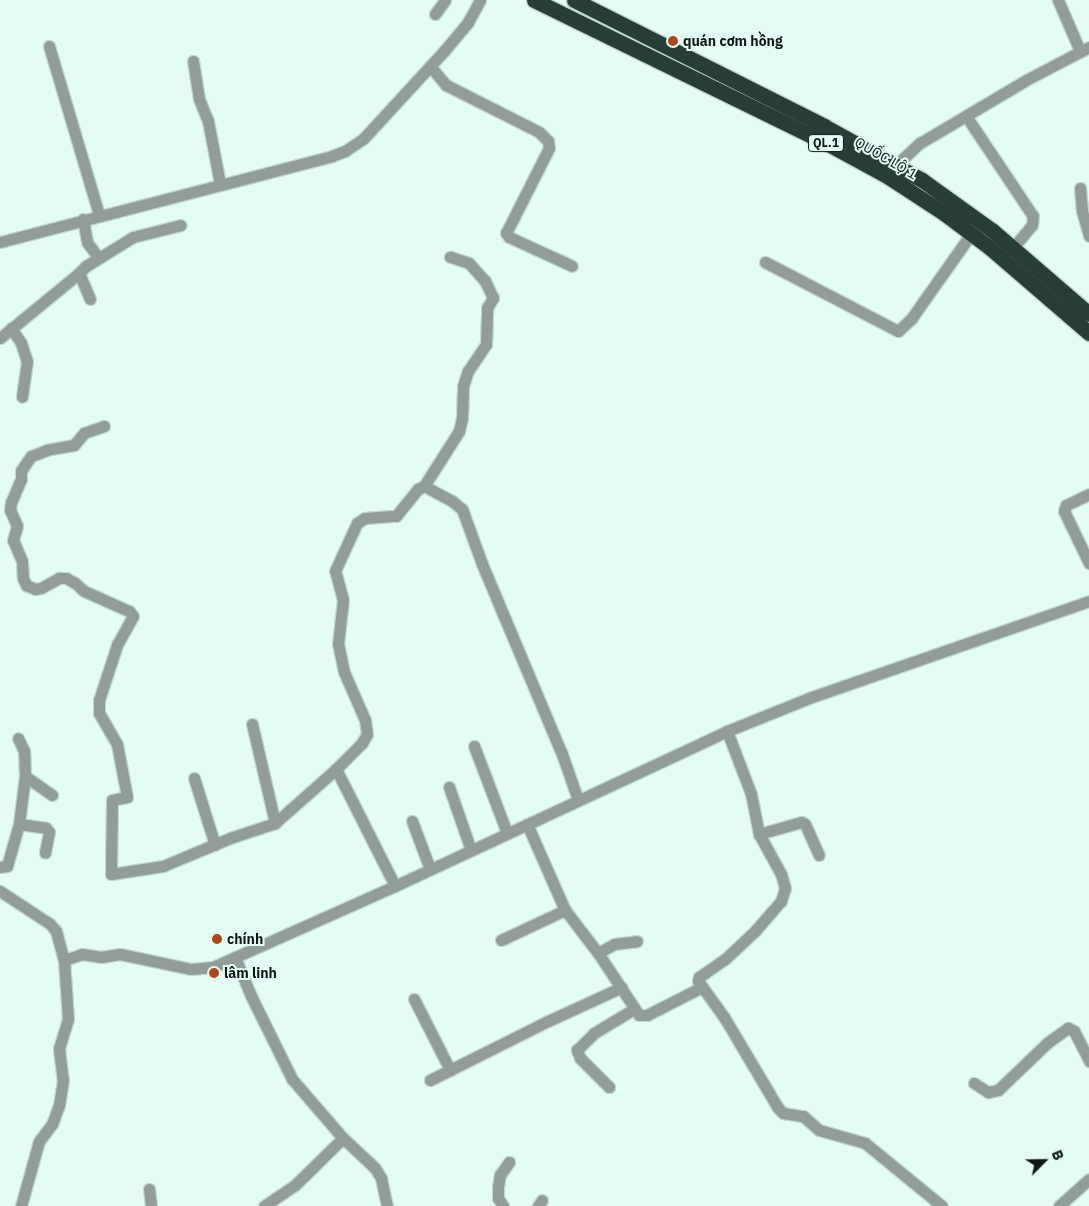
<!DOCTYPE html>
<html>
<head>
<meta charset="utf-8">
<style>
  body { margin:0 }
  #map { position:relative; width:1089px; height:1206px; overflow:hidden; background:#e3fdf3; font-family:"IBM Plex Sans",sans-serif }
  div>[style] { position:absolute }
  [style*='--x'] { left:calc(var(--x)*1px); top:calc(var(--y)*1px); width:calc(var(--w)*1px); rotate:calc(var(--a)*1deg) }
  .roads { filter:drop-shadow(1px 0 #c1d8cf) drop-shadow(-1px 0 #c1d8cf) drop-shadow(0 1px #c1d8cf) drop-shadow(0 -1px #c1d8cf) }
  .minor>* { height:11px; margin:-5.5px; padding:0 5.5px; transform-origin:5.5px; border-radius:5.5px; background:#929d99 }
  .highway>* { height:15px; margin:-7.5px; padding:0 7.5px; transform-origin:7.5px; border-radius:7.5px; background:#273d35 }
  .dots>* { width:14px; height:14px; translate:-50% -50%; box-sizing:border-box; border:2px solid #e3fdf3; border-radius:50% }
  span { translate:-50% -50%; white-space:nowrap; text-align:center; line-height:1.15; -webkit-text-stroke:4px #e3fdf3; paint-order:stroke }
  .shield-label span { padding:1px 4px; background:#e3fdf3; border:1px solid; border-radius:4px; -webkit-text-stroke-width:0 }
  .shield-label { font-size:12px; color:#0e1713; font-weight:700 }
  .poi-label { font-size:14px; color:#0e1713; font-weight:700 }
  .left { translate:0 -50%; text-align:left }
  .street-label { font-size:14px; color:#0e1713 }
  .north { position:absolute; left:1019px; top:1136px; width:50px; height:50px; -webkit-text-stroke:4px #e3fdf3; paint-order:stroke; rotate:67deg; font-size:14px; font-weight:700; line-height:20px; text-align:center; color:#0e1713 }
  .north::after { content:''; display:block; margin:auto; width:18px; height:22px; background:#0e1713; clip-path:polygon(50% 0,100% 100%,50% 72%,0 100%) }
</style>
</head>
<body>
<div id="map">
  <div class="roads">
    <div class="minor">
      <i style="--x:1058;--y:0;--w:56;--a:66.7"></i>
      <i style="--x:435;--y:14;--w:17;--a:-54"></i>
      <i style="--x:49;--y:46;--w:176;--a:73.5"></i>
      <i style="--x:193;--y:61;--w:38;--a:81"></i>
      <i style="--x:199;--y:99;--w:24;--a:68"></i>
      <i style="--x:208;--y:121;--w:64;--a:79.2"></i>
      <i style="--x:430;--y:66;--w:25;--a:50"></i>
      <i style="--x:446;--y:85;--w:104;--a:26.8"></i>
      <i style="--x:539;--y:132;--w:13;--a:45"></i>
      <i style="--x:548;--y:141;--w:7;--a:82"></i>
      <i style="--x:549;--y:148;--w:95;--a:116.8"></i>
      <i style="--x:506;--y:233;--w:5;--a:53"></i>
      <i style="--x:509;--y:237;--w:69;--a:24.7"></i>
      <i style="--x:966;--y:116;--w:120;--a:56.2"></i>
      <i style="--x:1033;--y:216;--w:9;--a:96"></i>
      <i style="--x:1032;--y:225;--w:30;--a:130"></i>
      <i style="--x:896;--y:165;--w:33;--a:-43"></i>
      <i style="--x:920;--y:143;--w:123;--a:-30.7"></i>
      <i style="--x:1026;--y:80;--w:71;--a:-27.6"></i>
      <i style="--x:1080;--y:188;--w:23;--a:85"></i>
      <i style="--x:1082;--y:211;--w:26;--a:74"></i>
      <i style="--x:83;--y:219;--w:23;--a:80"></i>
      <i style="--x:87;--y:242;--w:19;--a:54"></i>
      <i style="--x:0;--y:242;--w:343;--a:-14.5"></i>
      <i style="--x:332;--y:156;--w:14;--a:-21"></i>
      <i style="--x:345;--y:151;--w:22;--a:-34"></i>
      <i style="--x:363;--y:139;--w:120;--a:-47.4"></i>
      <i style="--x:444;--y:51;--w:38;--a:-50"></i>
      <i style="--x:468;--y:22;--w:25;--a:-61"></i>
      <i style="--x:765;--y:262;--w:150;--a:27.4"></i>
      <i style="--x:898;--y:331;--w:18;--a:-43"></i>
      <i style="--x:911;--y:319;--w:104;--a:-54.8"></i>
      <i style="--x:90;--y:299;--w:28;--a:-113"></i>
      <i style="--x:79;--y:273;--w:10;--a:-45"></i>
      <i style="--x:86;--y:266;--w:55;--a:-31.7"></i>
      <i style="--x:133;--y:237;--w:49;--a:-14"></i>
      <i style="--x:11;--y:328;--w:18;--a:56"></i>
      <i style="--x:21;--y:343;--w:19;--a:72"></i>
      <i style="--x:27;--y:361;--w:36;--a:98"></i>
      <i style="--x:0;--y:338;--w:102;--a:-39.4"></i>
      <i style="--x:104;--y:426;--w:21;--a:161"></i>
      <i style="--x:84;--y:433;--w:16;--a:130"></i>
      <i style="--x:74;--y:445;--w:27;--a:170"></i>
      <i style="--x:47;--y:450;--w:17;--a:159"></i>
      <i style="--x:31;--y:456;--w:18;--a:124"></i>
      <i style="--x:21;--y:471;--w:8;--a:90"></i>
      <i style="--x:21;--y:479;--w:25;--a:113"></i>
      <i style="--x:11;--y:502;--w:8;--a:97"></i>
      <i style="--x:10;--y:510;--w:17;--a:66"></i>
      <i style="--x:17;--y:526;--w:15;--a:106"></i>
      <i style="--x:13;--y:540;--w:23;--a:67"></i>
      <i style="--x:22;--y:561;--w:17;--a:87"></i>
      <i style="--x:23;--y:578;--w:8;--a:67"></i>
      <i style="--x:26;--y:585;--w:10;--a:24"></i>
      <i style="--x:35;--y:589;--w:6;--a:-9"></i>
      <i style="--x:41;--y:588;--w:21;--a:-29"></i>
      <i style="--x:59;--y:578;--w:7;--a:0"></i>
      <i style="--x:66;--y:578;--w:10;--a:29"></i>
      <i style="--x:75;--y:583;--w:12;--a:42"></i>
      <i style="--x:84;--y:591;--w:49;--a:24"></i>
      <i style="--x:129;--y:611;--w:6;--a:51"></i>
      <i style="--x:133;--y:616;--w:33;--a:119"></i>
      <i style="--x:117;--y:645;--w:58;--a:108.1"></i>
      <i style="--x:99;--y:700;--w:13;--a:90"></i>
      <i style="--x:99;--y:713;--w:36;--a:60"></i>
      <i style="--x:117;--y:744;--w:54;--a:79.3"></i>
      <i style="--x:127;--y:797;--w:15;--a:169"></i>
      <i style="--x:112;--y:800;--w:74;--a:90.8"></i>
      <i style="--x:111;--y:874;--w:53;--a:-8.7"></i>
      <i style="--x:163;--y:866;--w:73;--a:-22.7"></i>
      <i style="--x:230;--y:838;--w:47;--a:-18.4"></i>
      <i style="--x:275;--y:823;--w:81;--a:-41.5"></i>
      <i style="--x:336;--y:769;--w:37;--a:-45"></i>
      <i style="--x:362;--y:743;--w:10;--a:-61"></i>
      <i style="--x:367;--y:734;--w:14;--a:-98"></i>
      <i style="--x:365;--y:720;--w:52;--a:-113.6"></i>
      <i style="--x:344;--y:672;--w:29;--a:-102"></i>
      <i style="--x:338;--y:644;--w:44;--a:-83.5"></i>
      <i style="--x:343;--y:600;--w:30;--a:-105"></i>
      <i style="--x:335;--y:571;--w:53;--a:-65.4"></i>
      <i style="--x:357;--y:523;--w:9;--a:-32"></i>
      <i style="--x:365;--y:518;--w:31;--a:-4"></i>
      <i style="--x:396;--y:516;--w:35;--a:-51"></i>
      <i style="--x:418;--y:489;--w:7;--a:-27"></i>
      <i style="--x:424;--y:486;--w:32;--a:28"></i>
      <i style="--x:452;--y:501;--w:13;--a:39"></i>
      <i style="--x:462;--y:509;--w:59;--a:70"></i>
      <i style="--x:482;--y:564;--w:206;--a:67.2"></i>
      <i style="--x:562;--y:754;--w:49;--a:70.8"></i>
      <i style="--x:424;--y:486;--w:65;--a:-57.5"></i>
      <i style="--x:459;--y:431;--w:13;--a:-77"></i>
      <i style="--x:462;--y:418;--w:32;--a:-88"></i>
      <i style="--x:463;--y:386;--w:16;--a:-72"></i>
      <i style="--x:468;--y:371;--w:32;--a:-56"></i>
      <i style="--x:486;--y:344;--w:36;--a:-88"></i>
      <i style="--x:487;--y:308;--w:12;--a:-59"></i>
      <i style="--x:493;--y:298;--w:19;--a:-115"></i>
      <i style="--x:485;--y:281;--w:24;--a:-132"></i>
      <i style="--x:469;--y:263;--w:20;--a:-162"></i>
      <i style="--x:1089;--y:494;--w:25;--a:154"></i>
      <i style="--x:1066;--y:505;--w:6;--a:108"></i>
      <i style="--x:1064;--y:511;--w:58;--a:64.3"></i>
      <i style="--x:252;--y:724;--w:102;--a:76.9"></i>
      <i style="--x:727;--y:731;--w:67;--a:69.1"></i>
      <i style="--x:751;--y:794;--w:41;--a:78.7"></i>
      <i style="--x:759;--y:834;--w:46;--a:61.2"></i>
      <i style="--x:781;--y:874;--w:15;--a:74"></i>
      <i style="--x:785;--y:888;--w:14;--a:107"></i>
      <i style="--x:781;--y:901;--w:40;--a:131"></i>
      <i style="--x:755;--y:931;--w:41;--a:137"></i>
      <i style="--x:725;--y:959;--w:32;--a:145"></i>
      <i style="--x:699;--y:977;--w:4;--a:104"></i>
      <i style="--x:698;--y:981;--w:44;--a:54.2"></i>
      <i style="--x:724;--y:1017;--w:106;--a:59.3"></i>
      <i style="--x:778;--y:1108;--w:7;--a:45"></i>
      <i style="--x:783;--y:1113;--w:20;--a:9"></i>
      <i style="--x:803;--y:1116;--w:21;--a:41"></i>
      <i style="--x:819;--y:1130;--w:48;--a:15.8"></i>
      <i style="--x:865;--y:1143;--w:99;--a:39.3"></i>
      <i style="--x:474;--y:746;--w:93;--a:69.2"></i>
      <i style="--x:336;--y:769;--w:131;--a:63.2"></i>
      <i style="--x:25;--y:776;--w:33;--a:35"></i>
      <i style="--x:194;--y:778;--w:70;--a:72.6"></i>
      <i style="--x:449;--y:787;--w:67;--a:70.8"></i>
      <i style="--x:412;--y:821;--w:51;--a:69.4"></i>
      <i style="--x:19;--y:824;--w:27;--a:8"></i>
      <i style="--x:46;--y:828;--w:5;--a:53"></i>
      <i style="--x:49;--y:832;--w:21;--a:101"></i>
      <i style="--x:527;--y:824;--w:94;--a:66.2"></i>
      <i style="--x:565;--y:910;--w:54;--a:52.5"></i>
      <i style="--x:598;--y:953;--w:74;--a:56.5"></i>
      <i style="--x:639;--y:1015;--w:8;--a:0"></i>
      <i style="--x:647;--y:1015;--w:62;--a:-27"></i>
      <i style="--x:759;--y:834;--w:44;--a:-15.9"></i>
      <i style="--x:801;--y:822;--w:4;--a:27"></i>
      <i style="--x:805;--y:824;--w:34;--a:66"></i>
      <i style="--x:0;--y:867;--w:7;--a:-8"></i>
      <i style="--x:7;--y:866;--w:44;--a:-74.1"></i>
      <i style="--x:19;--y:824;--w:48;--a:-82.9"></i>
      <i style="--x:25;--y:776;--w:25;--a:-92"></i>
      <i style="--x:24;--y:751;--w:14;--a:-115"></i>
      <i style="--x:0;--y:891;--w:60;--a:33.4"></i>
      <i style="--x:50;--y:924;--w:9;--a:49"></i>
      <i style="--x:56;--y:931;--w:30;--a:75"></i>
      <i style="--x:64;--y:960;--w:59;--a:86.1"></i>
      <i style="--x:68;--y:1019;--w:31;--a:107"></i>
      <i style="--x:59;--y:1049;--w:31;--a:83"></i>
      <i style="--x:63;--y:1080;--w:25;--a:99"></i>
      <i style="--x:59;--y:1105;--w:20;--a:110"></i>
      <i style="--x:52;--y:1124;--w:21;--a:127"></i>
      <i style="--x:39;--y:1141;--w:67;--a:105.5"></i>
      <i style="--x:501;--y:940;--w:71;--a:-25.1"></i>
      <i style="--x:598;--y:953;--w:18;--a:-29"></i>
      <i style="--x:614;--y:944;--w:23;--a:-7"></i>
      <i style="--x:235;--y:957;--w:42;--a:67.7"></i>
      <i style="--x:251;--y:996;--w:93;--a:63.7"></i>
      <i style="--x:292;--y:1079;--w:78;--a:49.2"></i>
      <i style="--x:343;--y:1138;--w:44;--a:43.2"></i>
      <i style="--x:375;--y:1168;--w:12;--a:59"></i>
      <i style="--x:381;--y:1178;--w:29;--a:78"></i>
      <i style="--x:64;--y:960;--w:19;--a:-18"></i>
      <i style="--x:82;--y:954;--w:19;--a:9"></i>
      <i style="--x:101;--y:957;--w:19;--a:-9"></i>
      <i style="--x:120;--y:954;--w:73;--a:11.9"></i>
      <i style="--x:191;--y:969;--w:22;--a:-5"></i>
      <i style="--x:213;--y:967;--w:199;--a:-24"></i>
      <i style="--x:395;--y:886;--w:366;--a:-25"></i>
      <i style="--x:727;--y:731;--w:88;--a:-21.9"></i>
      <i style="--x:809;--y:698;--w:296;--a:-19.1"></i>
      <i style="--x:414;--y:999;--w:80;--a:63.1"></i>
      <i style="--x:430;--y:1080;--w:132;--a:-26.6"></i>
      <i style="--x:548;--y:1021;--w:81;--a:-24.7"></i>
      <i style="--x:974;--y:1083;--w:17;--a:33"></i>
      <i style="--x:988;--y:1092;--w:10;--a:-11"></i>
      <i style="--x:998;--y:1090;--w:68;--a:-43.8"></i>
      <i style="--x:1047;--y:1043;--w:26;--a:-36"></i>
      <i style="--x:1068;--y:1028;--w:7;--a:27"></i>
      <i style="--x:1074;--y:1031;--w:34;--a:63"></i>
      <i style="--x:609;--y:1087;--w:41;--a:-135"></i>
      <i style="--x:580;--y:1058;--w:9;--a:-111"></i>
      <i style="--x:577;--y:1050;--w:24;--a:-45"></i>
      <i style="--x:594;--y:1033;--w:47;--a:-31"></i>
      <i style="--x:149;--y:1189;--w:17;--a:83"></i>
      <i style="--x:264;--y:1206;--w:37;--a:-34"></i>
      <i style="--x:295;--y:1185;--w:67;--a:-44.4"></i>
      <i style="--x:503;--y:1206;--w:9;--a:-122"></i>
      <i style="--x:498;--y:1198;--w:11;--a:-90"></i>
      <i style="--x:498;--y:1187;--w:12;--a:-81"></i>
      <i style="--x:500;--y:1175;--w:16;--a:-55"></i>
      <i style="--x:538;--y:1206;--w:7;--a:-56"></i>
      <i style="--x:1059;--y:1206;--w:40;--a:-42"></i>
    </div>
    <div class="highway">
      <i style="--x:534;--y:0;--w:327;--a:26.1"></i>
      <i style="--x:828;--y:144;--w:67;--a:28.5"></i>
      <i style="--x:887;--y:176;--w:69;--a:33.2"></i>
      <i style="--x:945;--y:214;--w:55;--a:36.9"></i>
      <i style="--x:989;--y:247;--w:132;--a:40.7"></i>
      <i style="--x:574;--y:0;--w:280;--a:26.7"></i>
      <i style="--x:824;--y:126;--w:112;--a:28.9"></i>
      <i style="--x:922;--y:180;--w:87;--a:35.7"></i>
      <i style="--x:993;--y:231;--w:127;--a:40.8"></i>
    </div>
  </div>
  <div class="dots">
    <i style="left:673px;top:41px;background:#ac461f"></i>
    <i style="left:217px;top:939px;background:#ac461f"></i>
    <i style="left:214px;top:973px;background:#ac461f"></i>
  </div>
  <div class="shield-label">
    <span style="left:826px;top:143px">QL.1</span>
  </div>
  <div class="poi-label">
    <span class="left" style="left:683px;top:41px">quán cơm hồng</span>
    <span class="left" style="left:227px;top:939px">chính</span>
    <span class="left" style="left:224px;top:973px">lâm linh</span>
  </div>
  <div class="street-label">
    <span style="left:886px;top:158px;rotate:30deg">QUỐC LỘ 1</span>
  </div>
  <div class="north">B</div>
</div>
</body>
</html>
